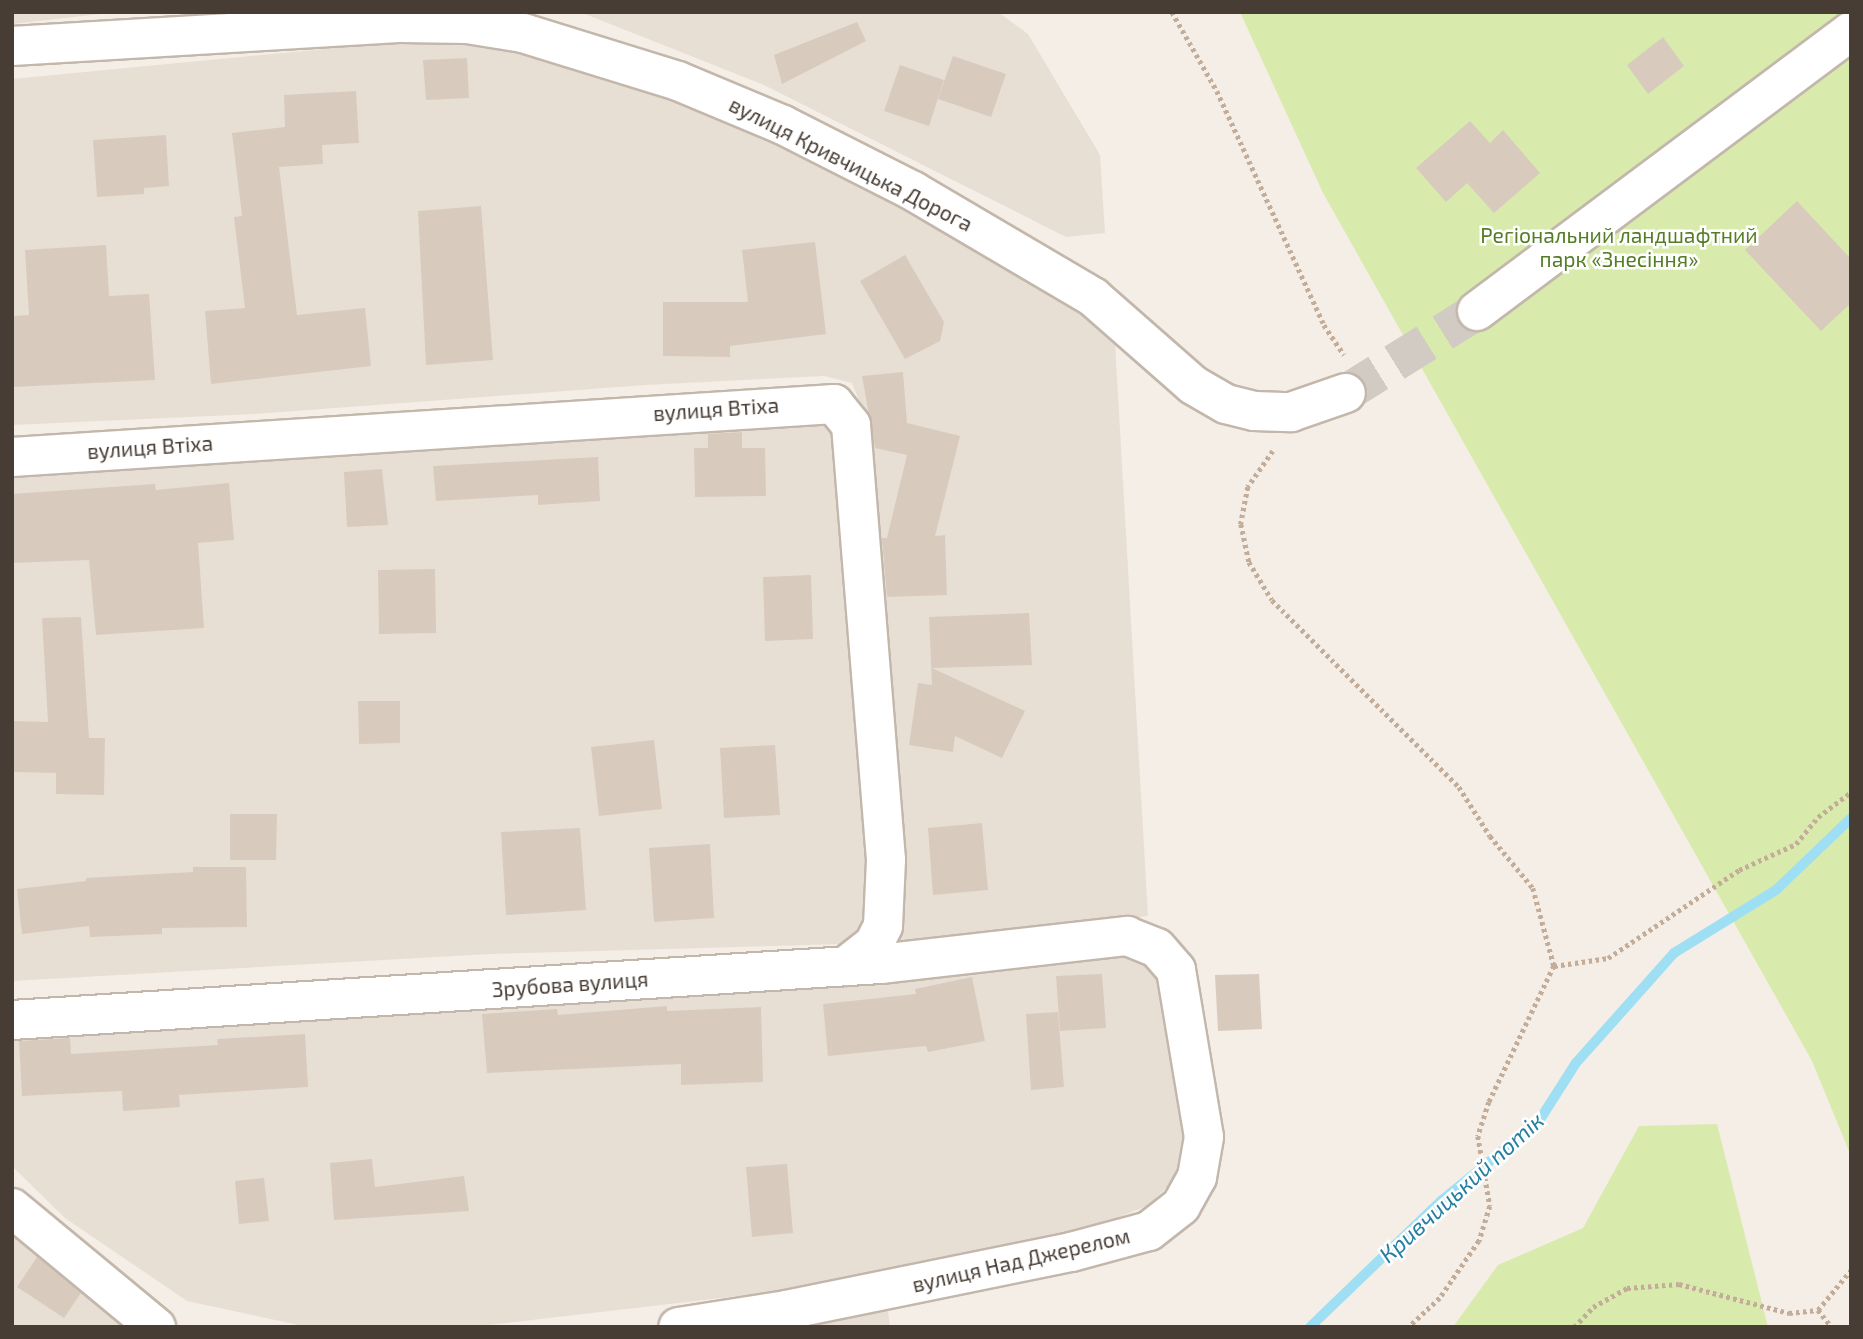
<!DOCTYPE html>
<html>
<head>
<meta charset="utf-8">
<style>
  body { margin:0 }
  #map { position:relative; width:1863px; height:1339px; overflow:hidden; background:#f4eee6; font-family:"Exo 2",sans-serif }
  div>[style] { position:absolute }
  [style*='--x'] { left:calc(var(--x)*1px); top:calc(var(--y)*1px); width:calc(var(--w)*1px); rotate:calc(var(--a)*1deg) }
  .residential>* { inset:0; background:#e8dfd4 }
  .green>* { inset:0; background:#d8ebad }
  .stream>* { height:10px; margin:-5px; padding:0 5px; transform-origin:5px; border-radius:5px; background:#9fdff4 }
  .building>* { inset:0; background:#d9cabe }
  .minor-tunnel>* { height:38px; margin-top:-19px; transform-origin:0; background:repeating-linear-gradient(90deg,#d1cbc3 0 38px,transparent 0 57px) }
  .path>* { height:4.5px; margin-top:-2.25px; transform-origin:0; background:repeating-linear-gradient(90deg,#c3ad99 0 3.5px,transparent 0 7px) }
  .roads { filter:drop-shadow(2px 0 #c3b7ab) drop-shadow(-2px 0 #c3b7ab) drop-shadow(0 2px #c3b7ab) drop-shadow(0 -2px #c3b7ab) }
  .minor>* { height:38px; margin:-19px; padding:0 19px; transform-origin:19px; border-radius:19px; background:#fff }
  span { translate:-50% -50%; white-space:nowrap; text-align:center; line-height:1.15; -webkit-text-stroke:5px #fff; paint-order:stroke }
  .street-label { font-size:21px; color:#473d35 }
  .park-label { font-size:21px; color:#547d25 }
  .water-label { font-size:23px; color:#257fa0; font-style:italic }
  .frame { position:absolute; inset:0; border:14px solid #473d35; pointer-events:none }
</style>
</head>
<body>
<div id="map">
  <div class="residential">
    <i style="clip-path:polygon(12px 12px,118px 12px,12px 24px)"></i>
    <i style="clip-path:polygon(580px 12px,998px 12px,1028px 34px,1100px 155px,1105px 233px,1066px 237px,764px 85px)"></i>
    <i style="clip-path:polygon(481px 41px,637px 82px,767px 136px,1032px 276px,1115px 343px,1148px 916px,884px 949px,864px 413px,852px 383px,824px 376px,645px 385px,255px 414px,12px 425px,12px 79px,366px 45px)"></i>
    <i style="clip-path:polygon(824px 422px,838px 444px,870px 824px,863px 931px,843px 944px,490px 954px,12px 981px,12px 471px,383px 454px,676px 426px)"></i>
    <i style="clip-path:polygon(1095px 949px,1144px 956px,1158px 970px,1188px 1152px,1179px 1175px,1149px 1205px,1071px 1236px,842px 1284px,472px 1327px,308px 1327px,187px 1301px,65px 1218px,12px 1166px,12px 1027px)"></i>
    <i style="clip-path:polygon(12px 1217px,146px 1327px,12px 1327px)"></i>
    <i style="clip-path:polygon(888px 1311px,890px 1327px,776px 1327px)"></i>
  </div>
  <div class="green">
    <i style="clip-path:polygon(1240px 12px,1851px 12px,1851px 1156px,1812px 1061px,1323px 193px)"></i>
    <i style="clip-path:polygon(1717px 1124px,1768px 1327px,1453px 1327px,1498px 1265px,1583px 1228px,1639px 1126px)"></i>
  </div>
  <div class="stream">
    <i style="--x:1310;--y:1327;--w:182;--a:-43.9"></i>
    <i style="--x:1441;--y:1201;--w:127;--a:-39.2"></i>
    <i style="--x:1539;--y:1121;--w:69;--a:-57.5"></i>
    <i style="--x:1576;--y:1063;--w:147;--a:-48.3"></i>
    <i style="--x:1674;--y:953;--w:120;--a:-31.7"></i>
    <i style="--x:1776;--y:890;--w:104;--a:-43.8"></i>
  </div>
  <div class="building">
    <i style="clip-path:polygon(857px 22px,866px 41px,782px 84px,774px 55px)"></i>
    <i style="clip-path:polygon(1663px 37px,1684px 66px,1648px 94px,1627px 65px)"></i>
    <i style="clip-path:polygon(953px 56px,1006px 74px,991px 117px,938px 99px)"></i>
    <i style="clip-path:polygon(467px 58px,469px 98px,426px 100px,423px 60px)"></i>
    <i style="clip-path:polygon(900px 65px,944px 80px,929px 126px,884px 111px)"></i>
    <i style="clip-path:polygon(356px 91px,359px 143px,322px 145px,323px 164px,279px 167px,297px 315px,365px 308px,371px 366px,211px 384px,205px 311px,245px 308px,234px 217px,242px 216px,232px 133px,285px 127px,284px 95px)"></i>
    <i style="clip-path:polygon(1470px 121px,1490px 143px,1503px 130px,1540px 173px,1494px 213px,1467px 183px,1446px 202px,1416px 168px)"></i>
    <i style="clip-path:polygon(166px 135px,169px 186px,144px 188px,144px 194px,97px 197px,93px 140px)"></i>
    <i style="clip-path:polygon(1797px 201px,1851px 259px,1851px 303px,1821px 331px,1745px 250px)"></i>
    <i style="clip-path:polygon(481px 206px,493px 360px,426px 365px,418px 211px)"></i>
    <i style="clip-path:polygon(815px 242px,826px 334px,730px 346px,730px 357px,663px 356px,663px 302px,748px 302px,742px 250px)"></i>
    <i style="clip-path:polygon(106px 245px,109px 296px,149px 294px,155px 380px,12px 387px,12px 316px,29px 315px,25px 250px)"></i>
    <i style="clip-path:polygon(905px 255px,944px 322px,940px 341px,905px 359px,860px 281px)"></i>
    <i style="clip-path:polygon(903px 372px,907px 423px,960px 436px,935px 536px,945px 535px,947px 595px,887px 597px,882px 538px,887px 538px,907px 455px,875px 448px,862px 376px)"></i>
    <i style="clip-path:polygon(742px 432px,742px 448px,765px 448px,766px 496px,695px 497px,694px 448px,708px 448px,708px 434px)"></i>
    <i style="clip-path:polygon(598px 457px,600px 501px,538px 505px,538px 495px,436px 501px,433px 466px)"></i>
    <i style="clip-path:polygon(382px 469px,388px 525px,347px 527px,344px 472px)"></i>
    <i style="clip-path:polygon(229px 483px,234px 540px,198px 543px,204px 628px,96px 635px,89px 560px,12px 563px,12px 494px,155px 484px,156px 490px)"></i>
    <i style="clip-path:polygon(435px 569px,436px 633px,379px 634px,378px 570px)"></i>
    <i style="clip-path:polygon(811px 575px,813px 639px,765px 641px,763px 577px)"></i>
    <i style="clip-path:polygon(1029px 613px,1032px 665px,932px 668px,1025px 711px,1002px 758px,955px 736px,953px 752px,909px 745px,918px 683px,932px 685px,929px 617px)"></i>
    <i style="clip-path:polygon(81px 617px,89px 738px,105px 738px,104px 795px,56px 794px,56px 773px,12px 772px,12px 721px,48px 722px,42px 618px)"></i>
    <i style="clip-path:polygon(358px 701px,400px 701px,400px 743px,359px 744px)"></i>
    <i style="clip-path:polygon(654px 740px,662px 809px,599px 816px,591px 747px)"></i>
    <i style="clip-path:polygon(775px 745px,780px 815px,724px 818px,720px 748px)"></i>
    <i style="clip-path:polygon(230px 814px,277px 814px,276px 860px,230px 860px)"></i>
    <i style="clip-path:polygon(982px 823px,988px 890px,933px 895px,928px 828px)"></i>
    <i style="clip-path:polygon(580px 828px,586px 910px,506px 915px,501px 832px)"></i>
    <i style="clip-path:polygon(710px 844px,714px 918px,654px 922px,649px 848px)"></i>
    <i style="clip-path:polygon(193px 867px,246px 867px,247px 927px,162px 928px,162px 934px,90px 937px,89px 926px,22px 934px,17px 889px,86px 881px,86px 878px,193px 872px)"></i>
    <i style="clip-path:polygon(1102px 974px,1106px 1028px,1060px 1031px,1056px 976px)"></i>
    <i style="clip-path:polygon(1259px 974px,1262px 1029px,1218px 1031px,1215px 975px)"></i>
    <i style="clip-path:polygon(972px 977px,985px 1041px,928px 1052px,926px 1046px,828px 1056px,823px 1004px,916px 994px,915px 989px)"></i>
    <i style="clip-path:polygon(667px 1006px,667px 1011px,761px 1007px,763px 1082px,681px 1085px,681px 1064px,487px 1073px,482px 1014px,557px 1009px,558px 1015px)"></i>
    <i style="clip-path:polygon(1058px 1012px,1064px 1087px,1031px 1090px,1026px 1014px)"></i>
    <i style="clip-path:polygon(305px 1034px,308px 1087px,179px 1095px,180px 1107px,123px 1111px,122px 1091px,22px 1096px,19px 1041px,70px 1038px,71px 1054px,218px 1045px,217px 1039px)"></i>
    <i style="clip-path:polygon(372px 1159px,375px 1187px,464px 1176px,469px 1211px,334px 1220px,330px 1163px)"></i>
    <i style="clip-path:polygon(787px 1164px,793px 1233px,752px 1237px,746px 1167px)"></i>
    <i style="clip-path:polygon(264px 1178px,269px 1221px,239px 1224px,235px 1181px)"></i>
    <i style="clip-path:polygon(37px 1257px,81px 1293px,64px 1318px,17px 1287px)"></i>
  </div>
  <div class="minor-tunnel">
    <i style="--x:1346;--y:393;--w:155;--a:-32"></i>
  </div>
  <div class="path">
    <i style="--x:1172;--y:12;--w:91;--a:60.3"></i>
    <i style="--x:1217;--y:91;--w:257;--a:65.4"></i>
    <i style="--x:1324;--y:325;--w:36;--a:56"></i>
    <i style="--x:1273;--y:451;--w:44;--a:124.8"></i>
    <i style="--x:1248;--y:487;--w:38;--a:101"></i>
    <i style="--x:1241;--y:524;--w:39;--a:78"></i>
    <i style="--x:1249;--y:562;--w:44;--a:58.8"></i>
    <i style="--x:1272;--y:600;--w:264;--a:45"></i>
    <i style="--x:1459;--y:787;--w:58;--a:57.7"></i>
    <i style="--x:1490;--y:836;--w:67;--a:50.4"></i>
    <i style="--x:1533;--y:888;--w:81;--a:74.9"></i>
    <i style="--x:1554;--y:966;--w:151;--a:115.5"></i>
    <i style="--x:1489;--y:1102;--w:36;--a:108"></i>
    <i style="--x:1478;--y:1136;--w:71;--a:80.3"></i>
    <i style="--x:1490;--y:1206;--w:37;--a:107"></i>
    <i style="--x:1479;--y:1241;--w:69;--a:124.4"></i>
    <i style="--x:1440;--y:1298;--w:42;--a:136.9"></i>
    <i style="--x:1554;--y:966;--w:55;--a:-8.4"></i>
    <i style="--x:1608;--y:958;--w:158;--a:-33.9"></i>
    <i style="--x:1739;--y:870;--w:63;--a:-24.5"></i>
    <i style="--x:1796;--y:844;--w:35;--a:-51"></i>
    <i style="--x:1818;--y:817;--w:41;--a:-37.1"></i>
    <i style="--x:1818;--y:1310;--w:22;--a:51"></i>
    <i style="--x:1574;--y:1327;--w:28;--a:-46"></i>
    <i style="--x:1593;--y:1307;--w:39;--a:-29"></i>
    <i style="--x:1627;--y:1288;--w:52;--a:-4.4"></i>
    <i style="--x:1679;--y:1284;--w:114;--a:14.8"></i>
    <i style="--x:1789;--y:1313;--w:29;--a:-6"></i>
    <i style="--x:1818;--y:1310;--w:52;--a:-50.5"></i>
  </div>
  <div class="roads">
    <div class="minor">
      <i style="--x:12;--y:46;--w:391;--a:-3.4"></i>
      <i style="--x:402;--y:23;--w:65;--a:0.9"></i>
      <i style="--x:467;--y:24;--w:57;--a:9.1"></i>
      <i style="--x:523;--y:33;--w:162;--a:17.2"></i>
      <i style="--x:678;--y:81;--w:114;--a:22.7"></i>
      <i style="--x:783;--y:125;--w:146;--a:26.9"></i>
      <i style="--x:913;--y:191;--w:209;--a:30.5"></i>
      <i style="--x:1093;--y:297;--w:133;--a:41.3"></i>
      <i style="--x:1193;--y:385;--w:38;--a:30"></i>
      <i style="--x:1226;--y:404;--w:29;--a:14"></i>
      <i style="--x:1254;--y:411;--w:37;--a:2"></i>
      <i style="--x:1291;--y:412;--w:58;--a:-19.1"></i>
      <i style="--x:1477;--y:311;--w:467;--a:-36.8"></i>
      <i style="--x:12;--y:457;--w:824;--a:-3.69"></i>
      <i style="--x:834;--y:404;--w:27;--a:51"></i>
      <i style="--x:851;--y:425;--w:436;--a:85.4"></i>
      <i style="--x:886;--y:860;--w:66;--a:92.6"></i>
      <i style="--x:883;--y:926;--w:20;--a:117"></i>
      <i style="--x:874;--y:944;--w:36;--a:142"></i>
      <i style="--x:12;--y:1020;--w:870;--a:-3.69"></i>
      <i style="--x:880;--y:964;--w:249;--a:-6.5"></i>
      <i style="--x:1127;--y:936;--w:32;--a:22"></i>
      <i style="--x:1157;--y:948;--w:29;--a:49"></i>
      <i style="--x:1176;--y:970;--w:169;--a:80.5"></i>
      <i style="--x:1204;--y:1137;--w:41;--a:99.9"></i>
      <i style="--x:1197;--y:1177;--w:33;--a:119"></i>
      <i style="--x:1181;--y:1206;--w:41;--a:142"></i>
      <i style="--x:1149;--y:1231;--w:81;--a:164.9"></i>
      <i style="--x:1071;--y:1252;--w:290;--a:168.5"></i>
      <i style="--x:787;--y:1310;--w:110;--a:171.1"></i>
      <i style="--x:12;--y:1208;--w:187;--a:39.6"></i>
    </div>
  </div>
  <div class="street-label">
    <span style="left:851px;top:164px;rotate:27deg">вулиця Кривчицька Дорога</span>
    <span style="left:716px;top:409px;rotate:-4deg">вулиця Втіха</span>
    <span style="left:150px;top:447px;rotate:-4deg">вулиця Втіха</span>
    <span style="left:570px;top:984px;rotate:-4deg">Зрубова вулиця</span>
    <span style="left:1021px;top:1260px;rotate:-13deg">вулиця Над Джерелом</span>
  </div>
  <div class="park-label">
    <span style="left:1619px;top:247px">Регіональний ландшафтний<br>парк «Знесіння»</span>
  </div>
  <div class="water-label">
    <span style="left:1461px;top:1187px;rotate:-42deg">Кривчицький потік</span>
  </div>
  <div class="frame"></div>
</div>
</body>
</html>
